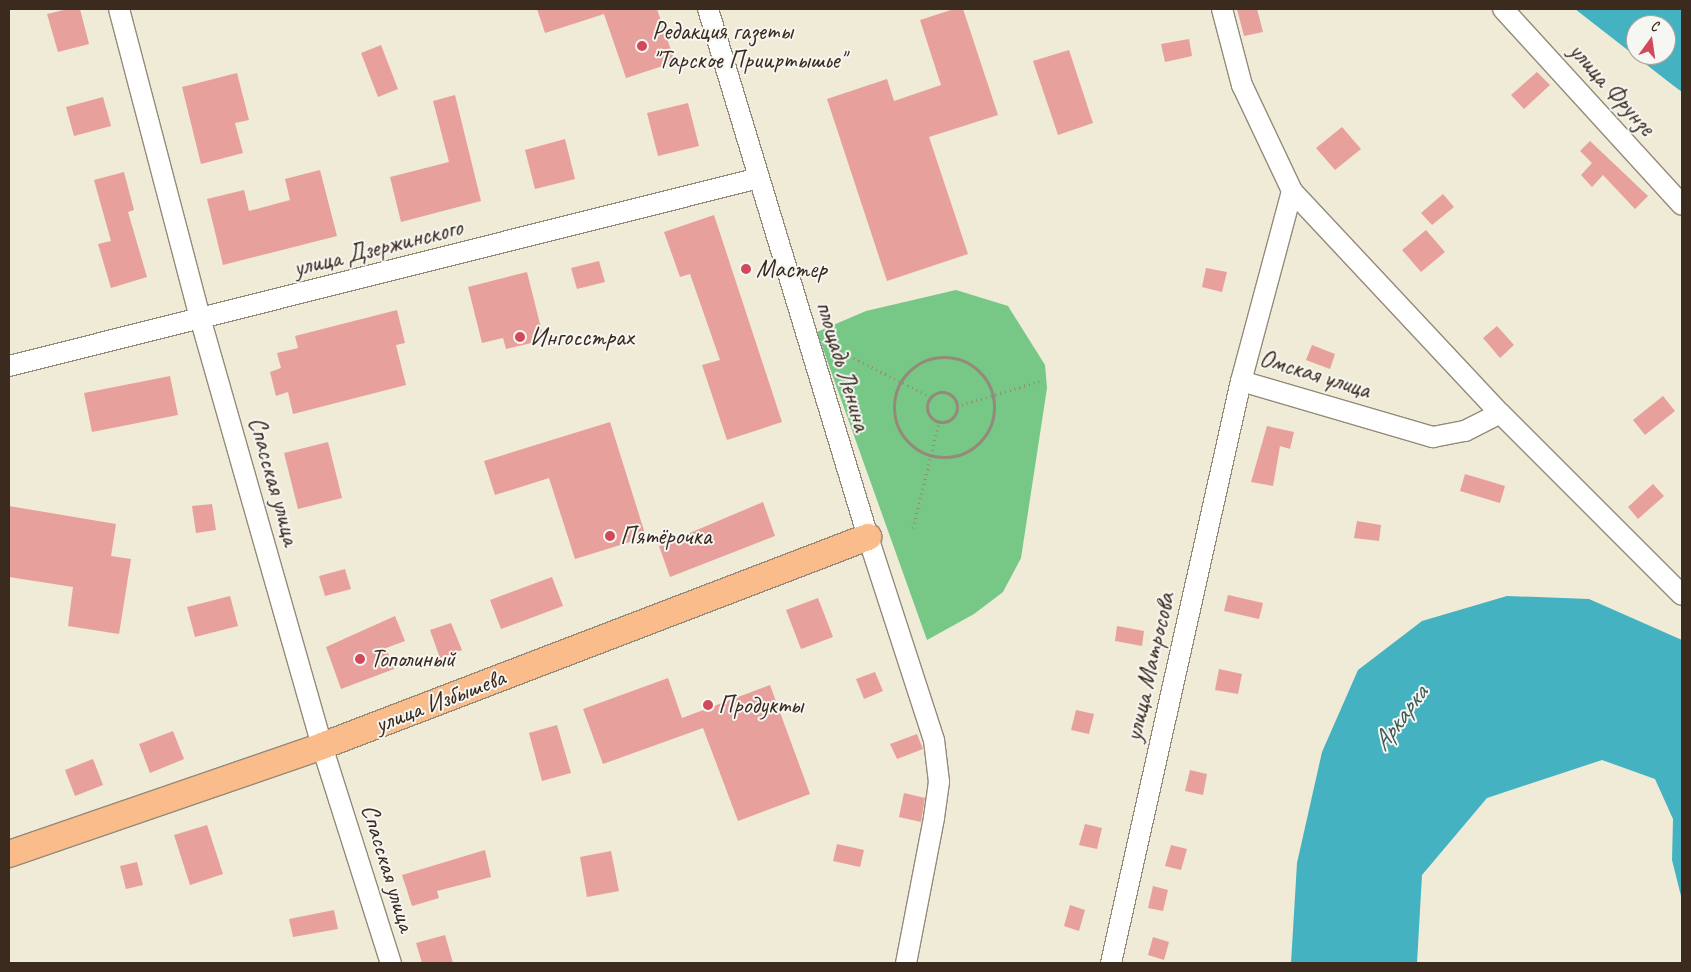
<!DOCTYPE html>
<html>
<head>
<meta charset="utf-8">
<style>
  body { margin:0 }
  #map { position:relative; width:1691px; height:972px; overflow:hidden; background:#efebd6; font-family:Caveat,sans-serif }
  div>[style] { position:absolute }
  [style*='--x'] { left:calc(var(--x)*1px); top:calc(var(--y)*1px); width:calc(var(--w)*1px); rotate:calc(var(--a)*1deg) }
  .green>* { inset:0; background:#77c787 }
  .water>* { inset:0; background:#45b2c1 }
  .building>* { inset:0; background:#e8a09c }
  .path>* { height:3px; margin-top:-1.5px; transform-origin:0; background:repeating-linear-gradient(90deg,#958a7a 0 1px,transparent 0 5px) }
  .path>.ring { margin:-1.5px; padding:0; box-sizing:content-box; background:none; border:3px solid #958a7a; border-radius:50% }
  .roads { filter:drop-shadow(1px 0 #958a7a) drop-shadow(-1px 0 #958a7a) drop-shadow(0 1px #958a7a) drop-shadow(0 -1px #958a7a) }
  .minor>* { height:20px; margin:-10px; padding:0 10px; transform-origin:10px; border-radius:10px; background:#fff }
  .major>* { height:26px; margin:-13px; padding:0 13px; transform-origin:13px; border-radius:13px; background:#fabc8b }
  .dots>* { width:14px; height:14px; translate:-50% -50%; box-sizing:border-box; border:2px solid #f6f6f2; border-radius:50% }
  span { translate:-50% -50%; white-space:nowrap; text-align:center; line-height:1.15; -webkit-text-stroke:4px #f6f6f2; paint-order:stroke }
  .poi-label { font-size:25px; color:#3b2a1e }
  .left { translate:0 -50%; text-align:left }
  .street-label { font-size:25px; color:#3b2a1e }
  .water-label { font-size:26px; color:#3e5a57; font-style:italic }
  .frame { position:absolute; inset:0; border:10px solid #3b2a1e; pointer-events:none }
  .north { position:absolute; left:1626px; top:15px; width:50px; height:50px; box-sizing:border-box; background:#f6f6f2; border:1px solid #aba49d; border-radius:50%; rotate:14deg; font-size:14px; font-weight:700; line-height:20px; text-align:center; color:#3b2a1e }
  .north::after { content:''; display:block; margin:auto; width:18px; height:22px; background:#d1495b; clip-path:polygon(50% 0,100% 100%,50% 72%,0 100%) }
</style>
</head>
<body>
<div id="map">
  <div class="green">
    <i style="clip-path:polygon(956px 290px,1008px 306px,1045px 365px,1047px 388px,1021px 558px,1003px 592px,974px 614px,927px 640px,817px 332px,866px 311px)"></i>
  </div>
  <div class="water">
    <i style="clip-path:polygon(evenodd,1575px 9px,1682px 9px,1682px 92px,1670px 83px,1575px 9px,1636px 25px,1666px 25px,1666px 55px,1636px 55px,1636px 25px)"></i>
    <i style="clip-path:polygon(1507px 596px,1589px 599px,1682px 640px,1682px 900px,1672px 860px,1673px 819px,1655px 779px,1602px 760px,1487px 798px,1422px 875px,1417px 963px,1291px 963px,1297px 863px,1322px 752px,1358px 670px,1422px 621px)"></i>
  </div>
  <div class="building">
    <i style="clip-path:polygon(68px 9px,80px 9px,89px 44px,58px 52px,47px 14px)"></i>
    <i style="clip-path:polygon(537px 9px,657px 9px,675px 62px,626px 78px,604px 14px,545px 33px)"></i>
    <i style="clip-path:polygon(954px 9px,963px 9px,998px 115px,929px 137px,968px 254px,887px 281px,827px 99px,887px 79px,894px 101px,941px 85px,920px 20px)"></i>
    <i style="clip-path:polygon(1237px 9px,1257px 9px,1263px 32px,1244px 36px)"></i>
    <i style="clip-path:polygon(1189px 39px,1192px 56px,1165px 62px,1161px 44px)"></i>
    <i style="clip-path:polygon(381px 45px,398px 89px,378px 97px,361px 53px)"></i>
    <i style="clip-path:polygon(1069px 50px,1093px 123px,1058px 135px,1033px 61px)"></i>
    <i style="clip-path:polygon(1537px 72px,1550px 85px,1524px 109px,1511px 95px)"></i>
    <i style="clip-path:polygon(237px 73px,249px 120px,235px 123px,243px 153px,201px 164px,182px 87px)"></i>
    <i style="clip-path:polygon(455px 95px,481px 201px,401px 222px,390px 177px,449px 162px,433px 101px)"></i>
    <i style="clip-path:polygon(103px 97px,111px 126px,74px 136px,66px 107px)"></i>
    <i style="clip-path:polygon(688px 103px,699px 146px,658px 156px,647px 113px)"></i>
    <i style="clip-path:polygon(1342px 127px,1361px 149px,1335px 170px,1316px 148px)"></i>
    <i style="clip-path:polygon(565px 139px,575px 179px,535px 189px,525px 150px)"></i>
    <i style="clip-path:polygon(1590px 141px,1648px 196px,1635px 209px,1603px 175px,1592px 187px,1581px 175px,1592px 163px,1580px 151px)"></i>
    <i style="clip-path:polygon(320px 170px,337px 236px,223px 265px,207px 199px,244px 190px,249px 211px,290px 200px,285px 179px)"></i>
    <i style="clip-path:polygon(124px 172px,134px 210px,128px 212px,147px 277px,111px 288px,98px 244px,111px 241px,94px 180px)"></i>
    <i style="clip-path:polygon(1443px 194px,1454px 207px,1432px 225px,1421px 213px)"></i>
    <i style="clip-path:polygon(714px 215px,782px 422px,727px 440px,702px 365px,720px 360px,690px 274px,680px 277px,664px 232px)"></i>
    <i style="clip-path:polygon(1426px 230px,1445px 252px,1421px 272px,1402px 250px)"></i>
    <i style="clip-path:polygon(599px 261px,605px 282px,577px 289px,571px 268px)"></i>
    <i style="clip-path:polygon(1206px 268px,1227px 272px,1222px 292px,1202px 287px)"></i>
    <i style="clip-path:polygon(527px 272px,544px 340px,506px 349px,503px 338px,482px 343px,468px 287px)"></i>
    <i style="clip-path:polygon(397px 310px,405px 343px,396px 345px,406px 385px,293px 414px,288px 392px,276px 396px,270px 372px,281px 368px,277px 353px,298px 348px,295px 336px)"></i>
    <i style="clip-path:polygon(1497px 326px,1514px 345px,1500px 358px,1483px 338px)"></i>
    <i style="clip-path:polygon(1312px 345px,1335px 354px,1330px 369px,1306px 360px)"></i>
    <i style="clip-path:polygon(170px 376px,178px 415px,92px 432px,84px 393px)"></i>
    <i style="clip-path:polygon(1663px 396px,1675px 411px,1645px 435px,1633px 420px)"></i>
    <i style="clip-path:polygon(610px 422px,646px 537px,575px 559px,549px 478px,495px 495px,484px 461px)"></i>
    <i style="clip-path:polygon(1267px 426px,1294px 432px,1290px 449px,1280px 446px,1273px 486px,1251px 482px)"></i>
    <i style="clip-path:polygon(328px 442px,342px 498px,298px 509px,284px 453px)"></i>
    <i style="clip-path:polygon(1465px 474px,1505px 486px,1500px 503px,1460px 491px)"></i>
    <i style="clip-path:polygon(1653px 484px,1664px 496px,1638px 519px,1628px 507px)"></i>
    <i style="clip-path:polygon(763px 502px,775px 536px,670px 577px,659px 546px)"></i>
    <i style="clip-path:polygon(212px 504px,216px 530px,196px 533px,192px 506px)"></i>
    <i style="clip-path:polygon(9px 506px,116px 524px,111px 556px,131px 559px,119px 634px,68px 626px,73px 587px,9px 577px)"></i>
    <i style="clip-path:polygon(1357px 521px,1381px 525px,1379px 541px,1354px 538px)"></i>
    <i style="clip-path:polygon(345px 569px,351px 589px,325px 596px,319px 576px)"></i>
    <i style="clip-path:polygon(552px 577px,563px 606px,501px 629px,490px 600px)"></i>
    <i style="clip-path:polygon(1228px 595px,1263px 603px,1259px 619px,1224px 611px)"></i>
    <i style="clip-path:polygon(230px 596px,238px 626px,195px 637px,187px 607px)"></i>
    <i style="clip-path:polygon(818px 598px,833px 637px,801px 649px,786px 610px)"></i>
    <i style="clip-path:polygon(395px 616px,405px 641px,386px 648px,394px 669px,341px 689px,326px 647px)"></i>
    <i style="clip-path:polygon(451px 623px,462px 650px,440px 658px,430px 630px)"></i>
    <i style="clip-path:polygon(1117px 626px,1144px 631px,1142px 646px,1115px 641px)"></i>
    <i style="clip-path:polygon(1219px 669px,1242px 674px,1238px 694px,1215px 690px)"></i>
    <i style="clip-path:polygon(875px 672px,883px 691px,864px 699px,856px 679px)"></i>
    <i style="clip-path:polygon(668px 678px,682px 718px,770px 685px,810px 794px,738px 821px,703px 728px,603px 764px,583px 709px)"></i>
    <i style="clip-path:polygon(1076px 710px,1094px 714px,1089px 734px,1071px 730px)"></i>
    <i style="clip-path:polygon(557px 725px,571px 773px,542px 781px,529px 733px)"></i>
    <i style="clip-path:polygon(173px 731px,184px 759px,150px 773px,139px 744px)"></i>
    <i style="clip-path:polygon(917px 734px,923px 749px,897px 759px,890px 744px)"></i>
    <i style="clip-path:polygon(93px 759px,103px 785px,75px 796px,65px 770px)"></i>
    <i style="clip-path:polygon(1190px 770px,1207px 774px,1203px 795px,1185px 791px)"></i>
    <i style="clip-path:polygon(904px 793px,925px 798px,921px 822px,899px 817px)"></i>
    <i style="clip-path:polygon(1085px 824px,1102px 828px,1097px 849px,1079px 845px)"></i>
    <i style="clip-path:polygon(207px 825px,223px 874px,190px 885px,174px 835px)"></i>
    <i style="clip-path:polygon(837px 844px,864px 850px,860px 867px,833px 861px)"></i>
    <i style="clip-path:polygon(1171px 845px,1187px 849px,1181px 870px,1165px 866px)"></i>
    <i style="clip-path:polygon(485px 850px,491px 877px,437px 891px,439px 898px,412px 906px,402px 875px)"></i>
    <i style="clip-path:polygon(611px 851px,619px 891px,587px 897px,580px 857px)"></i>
    <i style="clip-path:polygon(137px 862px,143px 885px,126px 889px,120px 866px)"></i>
    <i style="clip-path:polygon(1153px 886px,1168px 890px,1163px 911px,1148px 908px)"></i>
    <i style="clip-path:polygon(1070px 905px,1085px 910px,1079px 931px,1064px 926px)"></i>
    <i style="clip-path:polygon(334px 910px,338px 929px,293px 937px,289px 919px)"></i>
    <i style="clip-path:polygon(445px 935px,453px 963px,422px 963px,416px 943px)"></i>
    <i style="clip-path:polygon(1153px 937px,1169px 942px,1164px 960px,1148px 955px)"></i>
  </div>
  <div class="path">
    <i style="--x:836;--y:349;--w:106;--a:26.8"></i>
    <i class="ring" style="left:894px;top:357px;width:97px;height:97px"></i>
    <i class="ring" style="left:927px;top:392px;width:27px;height:27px"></i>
    <i style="--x:957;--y:406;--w:87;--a:-16.8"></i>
    <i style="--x:913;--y:528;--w:109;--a:-76.2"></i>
  </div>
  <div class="roads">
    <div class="minor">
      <i style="--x:119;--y:9;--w:323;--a:75.3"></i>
      <i style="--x:201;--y:321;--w:442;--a:74.1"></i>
      <i style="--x:322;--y:746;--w:228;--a:72.4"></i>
      <i style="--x:708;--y:9;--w:552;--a:73.14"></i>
      <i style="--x:868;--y:537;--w:213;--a:72"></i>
      <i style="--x:934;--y:740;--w:42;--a:83.2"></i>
      <i style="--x:939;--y:782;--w:36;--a:98"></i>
      <i style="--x:934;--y:818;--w:148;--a:100.9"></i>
      <i style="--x:1222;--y:9;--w:79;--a:75.3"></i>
      <i style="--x:1242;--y:85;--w:117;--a:64.7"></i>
      <i style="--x:1292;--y:191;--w:304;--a:46.9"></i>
      <i style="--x:1500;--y:413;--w:257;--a:45"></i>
      <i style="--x:1503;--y:9;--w:265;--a:47.6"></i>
      <i style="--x:1292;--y:191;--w:197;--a:105"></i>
      <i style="--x:1241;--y:381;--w:200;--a:16.3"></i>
      <i style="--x:1433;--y:437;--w:33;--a:-11"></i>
      <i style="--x:1465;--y:431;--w:39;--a:-27"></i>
      <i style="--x:9;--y:366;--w:773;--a:-14.07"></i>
      <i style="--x:1111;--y:963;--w:596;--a:-77.41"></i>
    </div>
    <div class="major">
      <i style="--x:9;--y:854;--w:331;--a:-19"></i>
      <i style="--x:322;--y:746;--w:585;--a:-20.95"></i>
    </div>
  </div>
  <div class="dots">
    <i style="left:642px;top:46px;background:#d1495b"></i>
    <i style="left:746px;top:269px;background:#d1495b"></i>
    <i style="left:520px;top:337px;background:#d1495b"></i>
    <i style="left:610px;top:536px;background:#d1495b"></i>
    <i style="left:360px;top:659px;background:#d1495b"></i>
    <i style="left:708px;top:705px;background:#d1495b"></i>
  </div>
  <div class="poi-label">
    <span class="left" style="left:652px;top:46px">Редакция газеты<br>"Тарское Прииртышье"</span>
    <span class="left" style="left:756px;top:269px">Мастер</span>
    <span class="left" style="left:530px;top:337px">Ингосстрах</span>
    <span class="left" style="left:620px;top:536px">Пятёрочка</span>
    <span class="left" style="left:370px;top:659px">Тополиный</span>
    <span class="left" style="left:718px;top:705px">Продукты</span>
  </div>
  <div class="street-label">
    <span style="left:1612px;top:89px;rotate:48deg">улица Фрунзе</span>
    <span style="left:378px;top:248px;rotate:-14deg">улица Дзержинского</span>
    <span style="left:843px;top:366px;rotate:73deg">площадь Ленина</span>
    <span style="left:1315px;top:374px;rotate:17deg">Омская улица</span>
    <span style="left:274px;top:481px;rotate:74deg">Спасская улица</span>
    <span style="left:1150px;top:667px;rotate:-77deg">улица Матросова</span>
    <span style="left:440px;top:701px;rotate:-21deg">улица Избышева</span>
    <span style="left:388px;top:868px;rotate:73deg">Спасская улица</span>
  </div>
  <div class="water-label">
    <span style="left:1400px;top:718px;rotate:-53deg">Аркарка</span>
  </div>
  <div class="frame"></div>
  <div class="north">С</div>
</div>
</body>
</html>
